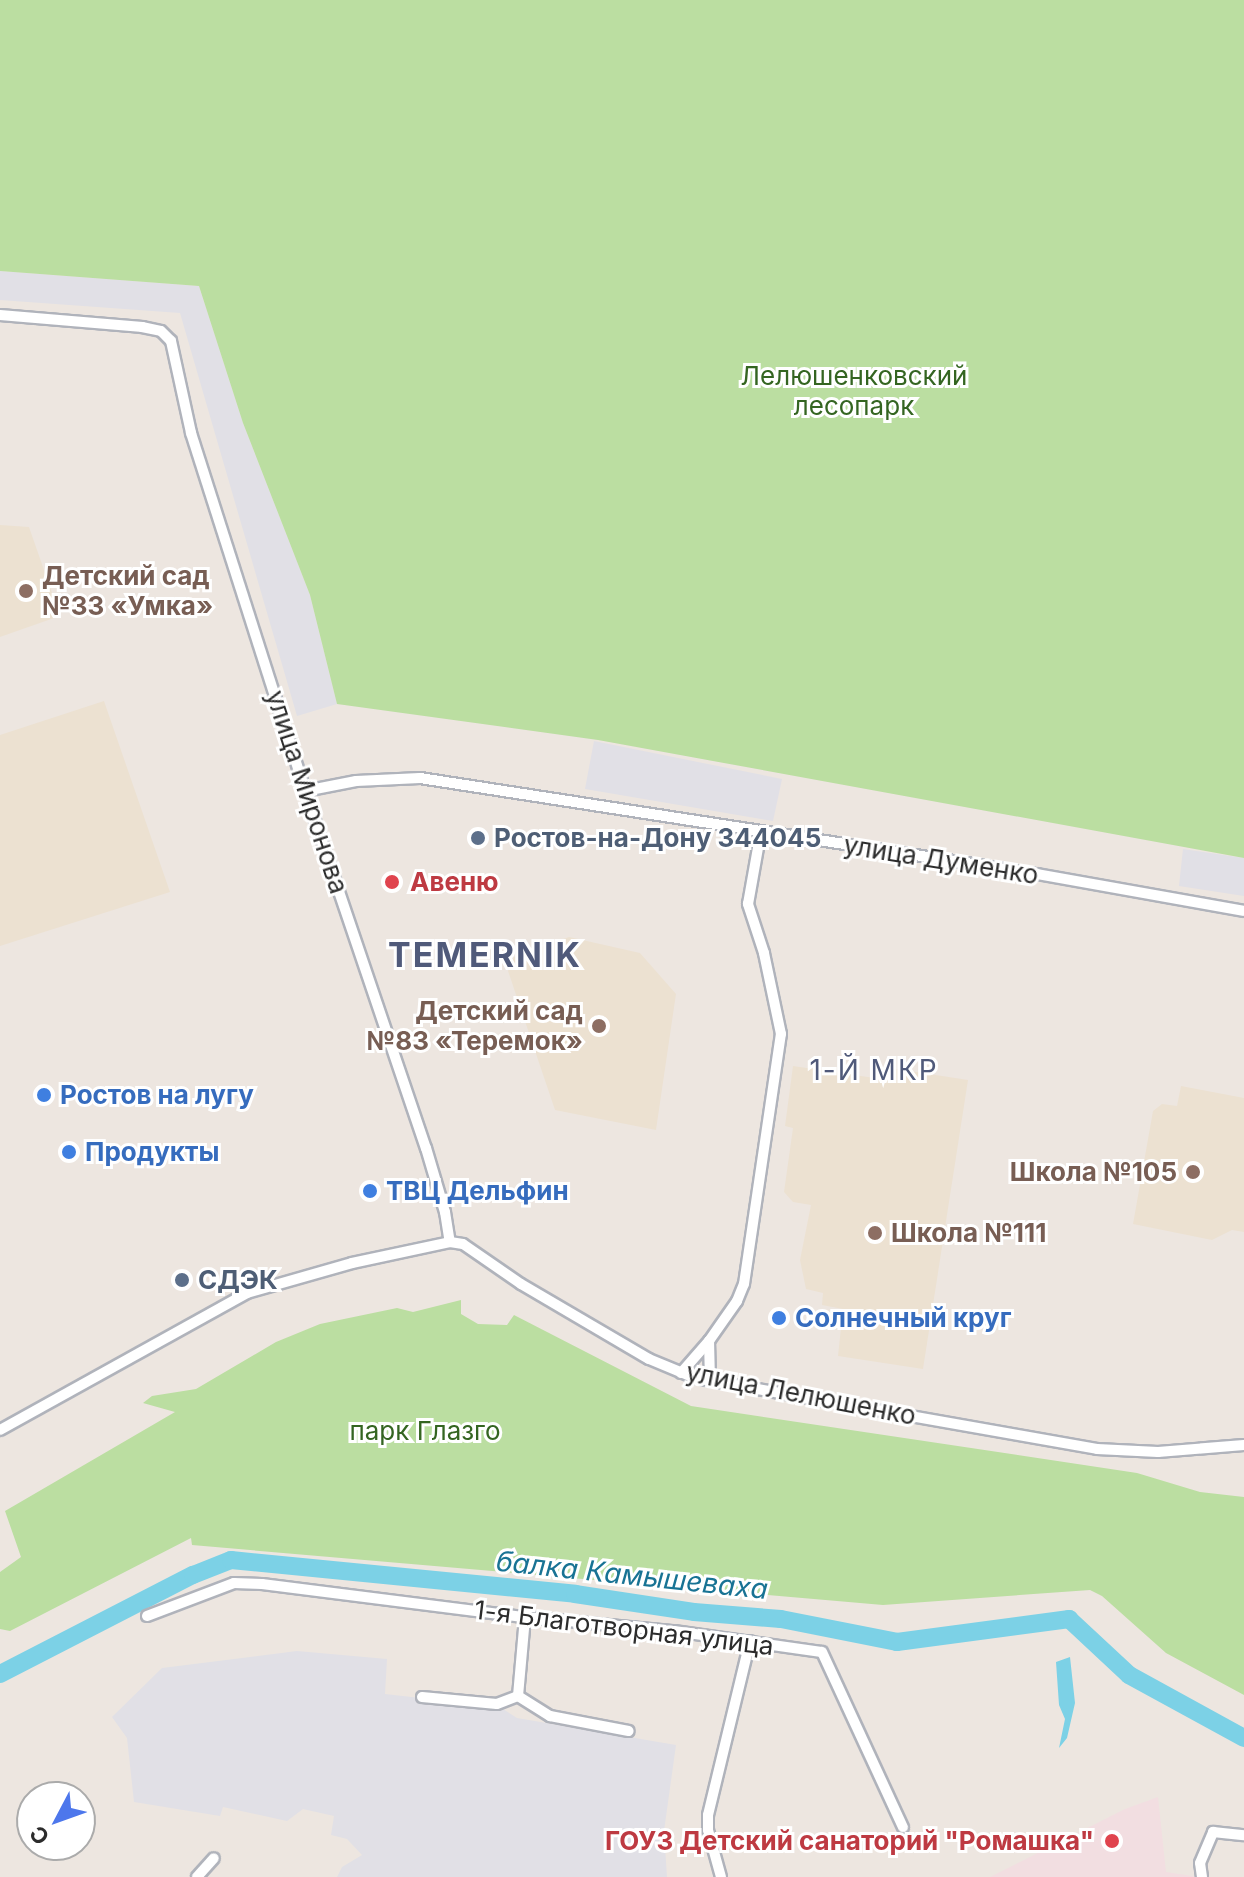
<!DOCTYPE html>
<html>
<head>
<meta charset="utf-8">
<style>
  body { margin:0 }
  #map { position:relative; width:1244px; height:1877px; overflow:hidden; background:#ede6e0; font-family:Inter,sans-serif }
  div>[style] { position:absolute }
  [style*='--x'] { left:calc(var(--x)*1px); top:calc(var(--y)*1px); width:calc(var(--w)*1px); rotate:calc(var(--a)*1deg) }
  .industrial>* { inset:0; background:#e1e0e6 }
  .education>* { inset:0; background:#ece1d1 }
  .medical>* { inset:0; background:#f2dee1 }
  .green>* { inset:0; background:#bbdea1 }
  .water>* { inset:0; background:#7cd1e6 }
  .river>* { height:18px; margin:-9px; padding:0 9px; transform-origin:9px; border-radius:9px; background:#7cd1e6 }
  .roads { filter:drop-shadow(2px 0 #b0b3bb) drop-shadow(-2px 0 #b0b3bb) drop-shadow(0 2px #b0b3bb) drop-shadow(0 -2px #b0b3bb) }
  .minor>* { height:10px; margin:-5px; padding:0 5px; transform-origin:5px; border-radius:5px; background:#fff }
  .dots>* { width:22px; height:22px; translate:-50% -50%; box-sizing:border-box; border:4px solid #fff; border-radius:50% }
  span { translate:-50% -50%; white-space:nowrap; text-align:center; line-height:1.15; -webkit-text-stroke:6px #fff; paint-order:stroke }
  .park-label { font-size:26px; color:#346521 }
  .education-label { font-size:26px; color:#785e54; font-weight:700 }
  .left { translate:0 -50%; text-align:left }
  .right { translate:-100% -50%; text-align:right }
  .street-label { font-size:26px; color:#2c2c2c }
  .service-label { font-size:26px; color:#4e5e75; font-weight:700 }
  .health-label { font-size:26px; color:#be3a42; font-weight:700 }
  .shop-label { font-size:26px; color:#366cbe; font-weight:700 }
  .neighbourhood-label { font-size:28px; color:#505a7a; letter-spacing:2px }
  .water-label { font-size:28px; color:#187394; font-style:italic }
  .district-label { font-size:34px; color:#505a7a; font-weight:700; letter-spacing:2px }
  .north { position:absolute; left:16px; top:1781px; width:80px; height:80px; box-sizing:border-box; background:#fff; border:2px solid #ababab; border-radius:50%; rotate:229deg; font-size:22px; font-weight:700; line-height:32px; text-align:center; color:#2c2c2c }
  .north::after { content:''; display:block; margin:auto; width:28px; height:36px; background:#4d77ec; clip-path:polygon(50% 0,100% 100%,50% 72%,0 100%) }
</style>
</head>
<body>
<div id="map">
  <div class="industrial">
    <i style="clip-path:polygon(0 271px,199px 286px,243px 423px,310px 595px,337px 704px,297px 716px,180px 313px,0 300px)"></i>
    <i style="clip-path:polygon(594px 741px,782px 779px,773px 821px,585px 789px)"></i>
    <i style="clip-path:polygon(1183px 849px,1244px 858px,1244px 896px,1179px 886px)"></i>
    <i style="clip-path:polygon(297px 1651px,387px 1659px,385px 1694px,500px 1707px,517px 1718px,676px 1745px,664px 1831px,667px 1877px,337px 1877px,342px 1867px,362px 1855px,347px 1839px,331px 1835px,334px 1816px,303px 1809px,287px 1821px,223px 1807px,220px 1816px,134px 1802px,127px 1738px,112px 1717px,162px 1668px)"></i>
  </div>
  <div class="education">
    <i style="clip-path:polygon(0 525px,29px 527px,58px 610px,54px 618px,0 637px)"></i>
    <i style="clip-path:polygon(104px 701px,170px 892px,0 946px,0 735px)"></i>
    <i style="clip-path:polygon(569px 937px,640px 953px,676px 994px,656px 1130px,555px 1110px,508px 971px,514px 957px)"></i>
    <i style="clip-path:polygon(793px 1066px,888px 1080px,890px 1068px,968px 1080px,923px 1369px,838px 1356px,843px 1309px,822px 1305px,823px 1293px,806px 1289px,800px 1260px,811px 1205px,793px 1202px,784px 1192px,793px 1128px,785px 1126px)"></i>
    <i style="clip-path:polygon(1181px 1086px,1244px 1098px,1244px 1232px,1232px 1230px,1212px 1240px,1133px 1224px,1153px 1111px,1162px 1104px,1177px 1106px)"></i>
  </div>
  <div class="medical">
    <i style="clip-path:polygon(1158px 1797px,1166px 1872px,1198px 1877px,990px 1877px,1125px 1809px)"></i>
  </div>
  <div class="green">
    <i style="clip-path:polygon(0 0,1244px 0,1244px 858px,598px 740px,337px 704px,310px 595px,243px 423px,199px 286px,0 271px)"></i>
    <i style="clip-path:polygon(461px 1300px,461px 1314px,478px 1324px,507px 1325px,514px 1315px,691px 1406px,1137px 1473px,1200px 1492px,1244px 1497px,1244px 1695px,1166px 1653px,1102px 1596px,1090px 1590px,883px 1605px,192px 1545px,191px 1538px,10px 1631px,0 1629px,0 1572px,21px 1557px,5px 1511px,175px 1412px,143px 1403px,152px 1396px,196px 1389px,276px 1342px,320px 1324px,397px 1308px,413px 1312px)"></i>
  </div>
  <div class="water">
    <i style="clip-path:polygon(1070px 1657px,1075px 1703px,1067px 1738px,1059px 1748px,1065px 1719px,1059px 1705px,1056px 1662px)"></i>
  </div>
  <div class="river">
    <i style="--x:0;--y:1674;--w:217;--a:-27.2"></i>
    <i style="--x:193;--y:1575;--w:41;--a:-21.5"></i>
    <i style="--x:231;--y:1560;--w:346;--a:5.6"></i>
    <i style="--x:575;--y:1594;--w:120;--a:8.6"></i>
    <i style="--x:694;--y:1612;--w:87;--a:4.6"></i>
    <i style="--x:781;--y:1619;--w:118;--a:11.2"></i>
    <i style="--x:897;--y:1642;--w:174;--a:-7.6"></i>
    <i style="--x:1069;--y:1619;--w:82;--a:43"></i>
    <i style="--x:1129;--y:1675;--w:131;--a:28.7"></i>
  </div>
  <div class="roads">
    <div class="minor">
      <i style="--x:0;--y:315;--w:143;--a:4.8"></i>
      <i style="--x:142;--y:327;--w:19;--a:12"></i>
      <i style="--x:161;--y:331;--w:14;--a:45"></i>
      <i style="--x:171;--y:341;--w:94;--a:77.7"></i>
      <i style="--x:191;--y:433;--w:376;--a:72.3"></i>
      <i style="--x:305;--y:791;--w:377;--a:71.3"></i>
      <i style="--x:426;--y:1148;--w:67;--a:73.5"></i>
      <i style="--x:445;--y:1212;--w:30;--a:81"></i>
      <i style="--x:305;--y:791;--w:52;--a:-11.1"></i>
      <i style="--x:356;--y:781;--w:64;--a:-2.7"></i>
      <i style="--x:420;--y:778;--w:624;--a:8.84"></i>
      <i style="--x:1037;--y:874;--w:210;--a:10.1"></i>
      <i style="--x:681;--y:1373;--w:43;--a:-48.8"></i>
      <i style="--x:710;--y:1381;--w:40;--a:-91.4"></i>
      <i style="--x:709;--y:1341;--w:49;--a:-55"></i>
      <i style="--x:737;--y:1301;--w:18;--a:-68"></i>
      <i style="--x:744;--y:1284;--w:253;--a:-81.6"></i>
      <i style="--x:781;--y:1034;--w:83;--a:-101.9"></i>
      <i style="--x:764;--y:953;--w:52;--a:-108.1"></i>
      <i style="--x:748;--y:904;--w:74;--a:-79.9"></i>
      <i style="--x:0;--y:1430;--w:282;--a:-29"></i>
      <i style="--x:247;--y:1293;--w:109;--a:-15.9"></i>
      <i style="--x:352;--y:1263;--w:100;--a:-12.1"></i>
      <i style="--x:450;--y:1242;--w:13;--a:9"></i>
      <i style="--x:463;--y:1244;--w:70;--a:34.6"></i>
      <i style="--x:521;--y:1284;--w:148;--a:30.4"></i>
      <i style="--x:649;--y:1359;--w:50;--a:22.4"></i>
      <i style="--x:695;--y:1378;--w:408;--a:10"></i>
      <i style="--x:1097;--y:1449;--w:61;--a:2.8"></i>
      <i style="--x:1158;--y:1452;--w:86;--a:-4.7"></i>
      <i style="--x:147;--y:1616;--w:93;--a:-20.8"></i>
      <i style="--x:234;--y:1583;--w:28;--a:2"></i>
      <i style="--x:262;--y:1584;--w:265;--a:7.2"></i>
      <i style="--x:525;--y:1617;--w:150;--a:5.4"></i>
      <i style="--x:674;--y:1631;--w:149;--a:8.1"></i>
      <i style="--x:822;--y:1652;--w:193;--a:65.2"></i>
      <i style="--x:518;--y:1696;--w:79;--a:-84.9"></i>
      <i style="--x:422;--y:1697;--w:75;--a:5.3"></i>
      <i style="--x:497;--y:1704;--w:22;--a:-21"></i>
      <i style="--x:518;--y:1696;--w:38;--a:32"></i>
      <i style="--x:550;--y:1716;--w:80;--a:10.8"></i>
      <i style="--x:197;--y:1877;--w:25;--a:-48"></i>
      <i style="--x:721;--y:1877;--w:49;--a:-105.5"></i>
      <i style="--x:708;--y:1830;--w:15;--a:-90"></i>
      <i style="--x:708;--y:1815;--w:179;--a:-76.4"></i>
      <i style="--x:1202;--y:1877;--w:14;--a:-98"></i>
      <i style="--x:1200;--y:1863;--w:34;--a:-67"></i>
      <i style="--x:1213;--y:1832;--w:31;--a:6"></i>
    </div>
  </div>
  <div class="dots">
    <i style="left:26px;top:591px;background:#8d6e63"></i>
    <i style="left:478px;top:838px;background:#5c6f8a"></i>
    <i style="left:392px;top:882px;background:#e0444e"></i>
    <i style="left:599px;top:1026px;background:#8d6e63"></i>
    <i style="left:44px;top:1095px;background:#3f7fe0"></i>
    <i style="left:69px;top:1152px;background:#3f7fe0"></i>
    <i style="left:1193px;top:1172px;background:#8d6e63"></i>
    <i style="left:370px;top:1191px;background:#3f7fe0"></i>
    <i style="left:875px;top:1233px;background:#8d6e63"></i>
    <i style="left:182px;top:1280px;background:#5c6f8a"></i>
    <i style="left:779px;top:1318px;background:#3f7fe0"></i>
    <i style="left:1112px;top:1841px;background:#e0444e"></i>
  </div>
  <div class="park-label">
    <span style="left:854px;top:391px">Лелюшенковский<br>лесопарк</span>
    <span style="left:425px;top:1431px">парк Глазго</span>
  </div>
  <div class="education-label">
    <span class="left" style="left:42px;top:591px">Детский сад<br>№33 «Умка»</span>
    <span class="right" style="left:583px;top:1026px">Детский сад<br>№83 «Теремок»</span>
    <span class="right" style="left:1177px;top:1172px">Школа №105</span>
    <span class="left" style="left:891px;top:1233px">Школа №111</span>
  </div>
  <div class="street-label">
    <span style="left:307px;top:792px;rotate:72deg">улица Миронова</span>
    <span style="left:941px;top:860px;rotate:9deg">улица Думенко</span>
    <span style="left:801px;top:1394px;rotate:11deg">улица Лелюшенко</span>
    <span style="left:624px;top:1628px;rotate:7deg">1-я Благотворная улица</span>
  </div>
  <div class="service-label">
    <span class="left" style="left:494px;top:838px">Ростов-на-Дону 344045</span>
    <span class="left" style="left:198px;top:1280px">СДЭК</span>
  </div>
  <div class="health-label">
    <span class="left" style="left:410px;top:882px">Авеню</span>
    <span class="right" style="left:1094px;top:1841px">ГОУЗ Детский санаторий "Ромашка"</span>
  </div>
  <div class="shop-label">
    <span class="left" style="left:60px;top:1095px">Ростов на лугу</span>
    <span class="left" style="left:85px;top:1152px">Продукты</span>
    <span class="left" style="left:386px;top:1191px">ТВЦ Дельфин</span>
    <span class="left" style="left:795px;top:1318px">Солнечный круг</span>
  </div>
  <div class="neighbourhood-label">
    <span style="left:874px;top:1070px">1-Й МКР</span>
  </div>
  <div class="water-label">
    <span style="left:632px;top:1575px;rotate:6deg">балка Камышеваха</span>
  </div>
  <div class="district-label">
    <span style="left:485px;top:955px">TEMERNIK</span>
  </div>
  <div class="north">С</div>
</div>
</body>
</html>
